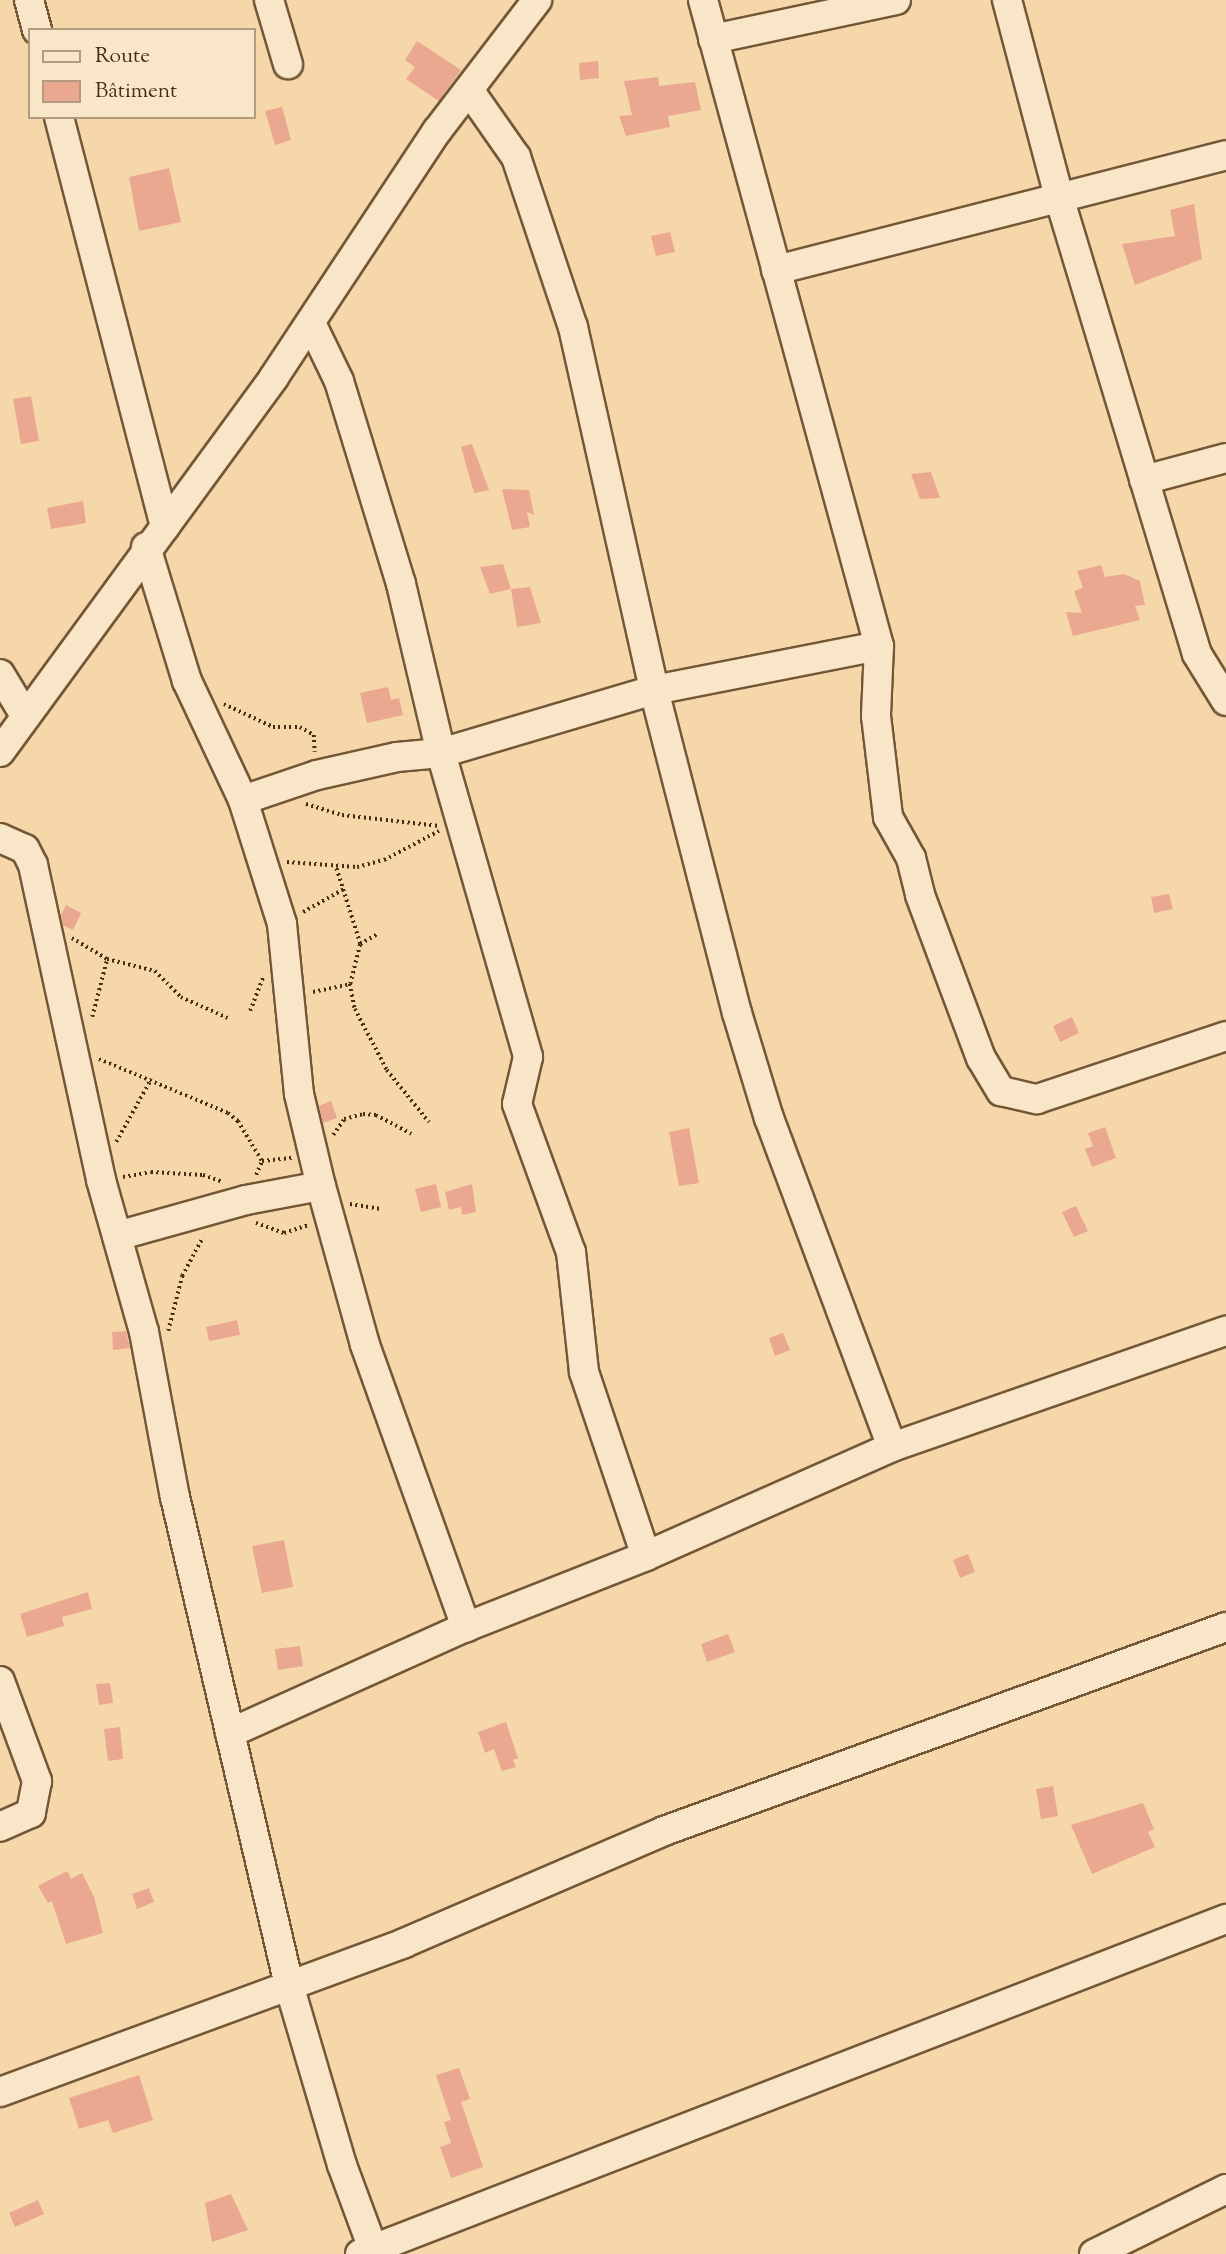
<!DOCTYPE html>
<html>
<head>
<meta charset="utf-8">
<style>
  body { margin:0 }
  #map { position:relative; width:1226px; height:2254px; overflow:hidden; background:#f6d7aa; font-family:"Sorts Mill Goudy",serif }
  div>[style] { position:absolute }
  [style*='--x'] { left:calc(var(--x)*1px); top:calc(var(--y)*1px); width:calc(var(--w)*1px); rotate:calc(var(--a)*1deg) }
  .building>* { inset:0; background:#eaa890 }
  .path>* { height:3.5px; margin-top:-1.75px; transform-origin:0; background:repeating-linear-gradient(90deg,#472c11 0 2px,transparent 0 5.5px) }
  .roads { filter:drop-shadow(2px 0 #735737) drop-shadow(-2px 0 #735737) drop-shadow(0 2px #735737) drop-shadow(0 -2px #735737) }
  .minor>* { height:28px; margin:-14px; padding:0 14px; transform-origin:14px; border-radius:14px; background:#f9e5c8 }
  span { translate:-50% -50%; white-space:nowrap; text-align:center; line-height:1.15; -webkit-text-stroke:6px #f9e5c8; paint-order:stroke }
  .legend { position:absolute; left:28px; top:28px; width:228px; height:91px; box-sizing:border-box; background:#f9e5c8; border:2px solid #b29b7f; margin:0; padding:9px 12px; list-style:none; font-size:21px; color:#472c11 }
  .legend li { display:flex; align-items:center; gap:14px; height:35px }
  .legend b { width:35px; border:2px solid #b29b7f }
</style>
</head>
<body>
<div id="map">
  <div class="building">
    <i style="clip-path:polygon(417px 41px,461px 70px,439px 101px,406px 79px,415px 67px,405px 60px)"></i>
    <i style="clip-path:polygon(598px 61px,599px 78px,580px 80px,579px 63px)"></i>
    <i style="clip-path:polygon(658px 77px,659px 86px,695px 82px,701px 110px,668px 116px,670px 127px,626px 136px,619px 116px,632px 115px,624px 81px)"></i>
    <i style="clip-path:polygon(282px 107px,291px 140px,275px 145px,265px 111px)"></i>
    <i style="clip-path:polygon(169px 168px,181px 222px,139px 231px,129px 177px)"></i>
    <i style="clip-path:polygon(1194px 204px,1202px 259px,1135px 285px,1122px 244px,1175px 236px,1170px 210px)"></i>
    <i style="clip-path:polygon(670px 232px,675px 252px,656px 256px,651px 236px)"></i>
    <i style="clip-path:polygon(31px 396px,39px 441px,21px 444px,13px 399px)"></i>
    <i style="clip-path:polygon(472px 444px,489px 490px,474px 493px,461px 447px)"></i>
    <i style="clip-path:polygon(931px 472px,940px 498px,920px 499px,911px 474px)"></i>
    <i style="clip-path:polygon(502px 489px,529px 490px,534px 515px,527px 512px,530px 527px,512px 530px)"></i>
    <i style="clip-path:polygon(83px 501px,86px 523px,51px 529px,47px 508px)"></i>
    <i style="clip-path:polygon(503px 564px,511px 589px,490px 594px,480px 567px)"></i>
    <i style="clip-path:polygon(1101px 565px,1105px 577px,1124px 574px,1140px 581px,1145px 605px,1135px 606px,1140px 620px,1073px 636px,1066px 612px,1082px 613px,1074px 591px,1083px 588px,1077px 571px)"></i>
    <i style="clip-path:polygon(530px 587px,541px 623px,517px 627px,511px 589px)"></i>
    <i style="clip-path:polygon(388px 687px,391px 700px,399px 698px,403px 715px,367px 723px,360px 693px)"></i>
    <i style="clip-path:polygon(1169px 894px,1173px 909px,1154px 913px,1151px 897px)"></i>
    <i style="clip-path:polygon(66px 905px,81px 913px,73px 930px,63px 925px,61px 915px)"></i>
    <i style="clip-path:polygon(1072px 1017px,1079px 1033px,1060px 1042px,1053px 1026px)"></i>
    <i style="clip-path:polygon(331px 1101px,337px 1118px,323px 1123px,319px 1106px)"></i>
    <i style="clip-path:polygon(1105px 1127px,1116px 1158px,1092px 1167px,1085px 1149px,1093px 1146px,1088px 1133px)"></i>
    <i style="clip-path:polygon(689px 1128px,699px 1183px,679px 1186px,669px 1132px)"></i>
    <i style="clip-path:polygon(436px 1184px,441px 1207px,421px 1212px,415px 1189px)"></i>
    <i style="clip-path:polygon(472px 1184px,476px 1212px,462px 1215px,461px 1207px,449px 1210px,445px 1192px)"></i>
    <i style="clip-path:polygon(1076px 1206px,1088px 1231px,1074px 1237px,1062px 1212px)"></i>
    <i style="clip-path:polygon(237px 1320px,240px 1335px,209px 1341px,206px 1327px)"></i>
    <i style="clip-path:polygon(126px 1331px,130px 1348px,113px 1350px,112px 1332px)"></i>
    <i style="clip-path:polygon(783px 1333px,790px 1350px,775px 1356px,769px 1338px)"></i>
    <i style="clip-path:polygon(284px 1540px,293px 1587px,262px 1593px,252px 1546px)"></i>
    <i style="clip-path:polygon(968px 1554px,975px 1572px,960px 1578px,953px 1560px)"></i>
    <i style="clip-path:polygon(88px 1592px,92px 1609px,62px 1617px,64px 1626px,27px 1637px,20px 1614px)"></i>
    <i style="clip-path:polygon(728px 1634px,735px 1652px,707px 1662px,701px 1644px)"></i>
    <i style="clip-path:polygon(300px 1646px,303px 1666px,278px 1670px,275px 1649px)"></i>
    <i style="clip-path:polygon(110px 1683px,113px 1703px,99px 1705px,96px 1684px)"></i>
    <i style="clip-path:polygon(506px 1722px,518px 1758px,513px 1760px,516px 1767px,502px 1771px,494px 1749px,485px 1753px,478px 1732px)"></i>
    <i style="clip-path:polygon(120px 1727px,123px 1759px,108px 1761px,104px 1729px)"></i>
    <i style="clip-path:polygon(1053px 1786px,1058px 1816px,1041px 1819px,1036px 1789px)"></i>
    <i style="clip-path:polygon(1143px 1803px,1154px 1829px,1148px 1832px,1155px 1847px,1092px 1874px,1071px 1825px)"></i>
    <i style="clip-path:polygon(67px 1871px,71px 1879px,82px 1873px,94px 1897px,103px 1933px,66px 1944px,52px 1901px,48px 1903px,38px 1886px)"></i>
    <i style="clip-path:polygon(149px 1888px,154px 1902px,137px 1909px,132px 1894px)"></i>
    <i style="clip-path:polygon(459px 2068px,470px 2099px,461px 2102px,483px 2167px,451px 2178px,440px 2147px,451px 2143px,444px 2122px,451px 2120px,436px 2075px)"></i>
    <i style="clip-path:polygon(139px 2075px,153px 2120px,113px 2133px,108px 2120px,79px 2129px,69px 2098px)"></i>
    <i style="clip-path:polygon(231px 2194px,248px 2230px,212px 2242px,205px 2203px)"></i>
    <i style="clip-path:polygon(38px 2200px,44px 2214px,15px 2227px,9px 2213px)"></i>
  </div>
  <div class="path">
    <i style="--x:224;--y:704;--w:54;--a:25.1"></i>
    <i style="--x:273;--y:727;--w:27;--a:0"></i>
    <i style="--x:300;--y:727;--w:16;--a:30"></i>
    <i style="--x:314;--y:735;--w:17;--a:87"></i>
    <i style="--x:306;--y:804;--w:38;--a:17"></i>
    <i style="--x:342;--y:815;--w:98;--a:6.5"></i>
    <i style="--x:287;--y:862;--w:70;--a:4.1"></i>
    <i style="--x:357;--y:867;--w:28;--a:-15"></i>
    <i style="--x:384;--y:860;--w:62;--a:-27.8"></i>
    <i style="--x:303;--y:912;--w:47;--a:-29.3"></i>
    <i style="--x:72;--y:938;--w:41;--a:31"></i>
    <i style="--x:107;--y:959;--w:49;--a:14"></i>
    <i style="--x:155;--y:971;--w:37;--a:45"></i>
    <i style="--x:181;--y:997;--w:51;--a:24.1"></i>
    <i style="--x:360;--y:944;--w:20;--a:-30"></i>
    <i style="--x:350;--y:984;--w:25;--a:79"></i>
    <i style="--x:355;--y:1009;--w:69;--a:62.3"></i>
    <i style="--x:387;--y:1070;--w:67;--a:51.1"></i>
    <i style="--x:313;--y:992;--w:38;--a:-12"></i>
    <i style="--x:350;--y:984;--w:41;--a:-76"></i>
    <i style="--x:360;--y:944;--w:80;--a:-107.5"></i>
    <i style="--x:250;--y:1011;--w:36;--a:-69"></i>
    <i style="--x:92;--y:1017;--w:60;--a:-75.5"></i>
    <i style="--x:99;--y:1059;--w:140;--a:22.7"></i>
    <i style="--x:228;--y:1113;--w:13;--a:39"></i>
    <i style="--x:238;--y:1121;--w:47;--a:59"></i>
    <i style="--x:262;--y:1161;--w:31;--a:-6"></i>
    <i style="--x:333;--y:1135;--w:19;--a:-55"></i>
    <i style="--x:344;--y:1119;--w:20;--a:-15"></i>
    <i style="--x:363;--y:1114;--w:13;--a:4"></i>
    <i style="--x:376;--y:1115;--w:40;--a:28"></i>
    <i style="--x:116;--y:1142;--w:72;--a:-60.9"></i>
    <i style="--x:256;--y:1175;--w:15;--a:-67"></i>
    <i style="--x:123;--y:1177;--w:28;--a:-10"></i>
    <i style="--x:151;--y:1172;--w:52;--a:3.3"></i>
    <i style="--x:203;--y:1175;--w:21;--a:19"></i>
    <i style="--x:350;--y:1204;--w:30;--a:9"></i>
    <i style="--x:256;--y:1223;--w:30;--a:20"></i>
    <i style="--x:284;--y:1233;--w:26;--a:-18"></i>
    <i style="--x:168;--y:1331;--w:57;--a:-75.7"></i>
    <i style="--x:182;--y:1276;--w:44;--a:-61.7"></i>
  </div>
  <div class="roads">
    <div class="minor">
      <i style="--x:29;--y:0;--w:31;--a:75"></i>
      <i style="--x:269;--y:0;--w:67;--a:73.5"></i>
      <i style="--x:703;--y:0;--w:670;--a:74.76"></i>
      <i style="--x:879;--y:646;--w:70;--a:92.5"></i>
      <i style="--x:876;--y:716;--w:102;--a:83.2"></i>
      <i style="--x:888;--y:817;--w:47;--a:60.7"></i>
      <i style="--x:911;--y:858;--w:38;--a:76"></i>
      <i style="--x:920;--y:895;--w:174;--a:69.5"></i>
      <i style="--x:981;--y:1058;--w:39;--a:59"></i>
      <i style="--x:1001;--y:1091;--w:37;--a:13"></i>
      <i style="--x:1037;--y:1099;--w:199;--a:-18.4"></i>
      <i style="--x:1007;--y:0;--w:204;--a:75.2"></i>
      <i style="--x:1059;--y:197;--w:477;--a:73.2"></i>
      <i style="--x:1197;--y:654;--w:55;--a:58.3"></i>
      <i style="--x:713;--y:39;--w:187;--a:-12"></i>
      <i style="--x:469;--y:90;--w:82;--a:55"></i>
      <i style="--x:516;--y:157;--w:179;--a:71.5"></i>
      <i style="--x:573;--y:327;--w:372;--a:77.4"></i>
      <i style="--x:654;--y:690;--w:333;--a:75.6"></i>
      <i style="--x:737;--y:1013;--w:110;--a:73.1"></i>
      <i style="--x:769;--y:1118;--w:351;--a:69.5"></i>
      <i style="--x:59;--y:117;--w:423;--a:75.5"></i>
      <i style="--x:776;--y:270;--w:464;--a:-14.3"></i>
      <i style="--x:311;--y:323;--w:64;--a:64.2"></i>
      <i style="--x:339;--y:381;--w:212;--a:73"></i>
      <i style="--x:401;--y:584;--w:174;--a:76.7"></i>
      <i style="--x:441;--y:753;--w:316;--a:74"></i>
      <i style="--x:528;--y:1057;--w:48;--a:103.2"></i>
      <i style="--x:517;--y:1104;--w:158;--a:70"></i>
      <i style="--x:571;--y:1252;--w:121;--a:83.8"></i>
      <i style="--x:584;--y:1372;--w:194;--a:71.4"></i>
      <i style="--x:1144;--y:480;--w:85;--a:-15"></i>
      <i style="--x:146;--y:547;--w:140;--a:73"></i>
      <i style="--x:187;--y:681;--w:132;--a:64.8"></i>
      <i style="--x:243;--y:800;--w:130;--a:72.5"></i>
      <i style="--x:282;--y:924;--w:171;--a:84.3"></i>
      <i style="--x:299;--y:1094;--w:95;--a:76.6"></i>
      <i style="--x:321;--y:1186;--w:165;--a:74.5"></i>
      <i style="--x:365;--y:1345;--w:300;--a:70.3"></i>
      <i style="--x:0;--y:674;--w:47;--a:59"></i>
      <i style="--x:0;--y:752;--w:464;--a:-53.8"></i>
      <i style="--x:274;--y:377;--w:295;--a:-56.5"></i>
      <i style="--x:437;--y:131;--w:165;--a:-52.6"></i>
      <i style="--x:243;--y:800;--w:78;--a:-18.7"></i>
      <i style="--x:317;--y:775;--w:82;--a:-12.7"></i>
      <i style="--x:397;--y:757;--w:44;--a:-5.2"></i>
      <i style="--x:441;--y:753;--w:222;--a:-16.5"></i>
      <i style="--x:654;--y:690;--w:229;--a:-11.1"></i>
      <i style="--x:0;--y:838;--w:27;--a:24"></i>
      <i style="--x:25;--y:849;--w:18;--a:63"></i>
      <i style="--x:33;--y:865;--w:322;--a:77.8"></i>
      <i style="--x:101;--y:1180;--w:158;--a:74.2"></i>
      <i style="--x:144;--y:1332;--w:168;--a:79.4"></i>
      <i style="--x:175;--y:1497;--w:501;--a:76.85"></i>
      <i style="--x:289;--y:1985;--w:188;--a:73.6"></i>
      <i style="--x:342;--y:2165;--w:95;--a:69.7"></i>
      <i style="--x:117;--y:1236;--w:134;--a:-15.6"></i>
      <i style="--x:246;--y:1200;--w:76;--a:-10.6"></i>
      <i style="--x:0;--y:1681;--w:107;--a:69.7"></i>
      <i style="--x:37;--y:1781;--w:33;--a:101"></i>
      <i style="--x:31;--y:1813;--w:34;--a:156"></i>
      <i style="--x:230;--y:1733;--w:259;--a:-24.2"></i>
      <i style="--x:466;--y:1627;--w:193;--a:-21.5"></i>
      <i style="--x:646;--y:1556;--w:269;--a:-23.9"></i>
      <i style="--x:892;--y:1447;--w:354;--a:-19.2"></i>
      <i style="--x:0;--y:2092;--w:431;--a:-20.2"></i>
      <i style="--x:404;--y:1943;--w:283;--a:-23.3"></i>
      <i style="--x:664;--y:1831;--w:598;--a:-19.95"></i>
      <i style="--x:360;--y:2254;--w:929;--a:-21.15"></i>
      <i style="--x:1094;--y:2254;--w:147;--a:-26.2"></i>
    </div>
  </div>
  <ul class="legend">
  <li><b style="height:9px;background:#f9e5c8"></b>Route</li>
  <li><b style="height:19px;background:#eaa890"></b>Bâtiment</li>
  </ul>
</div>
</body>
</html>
